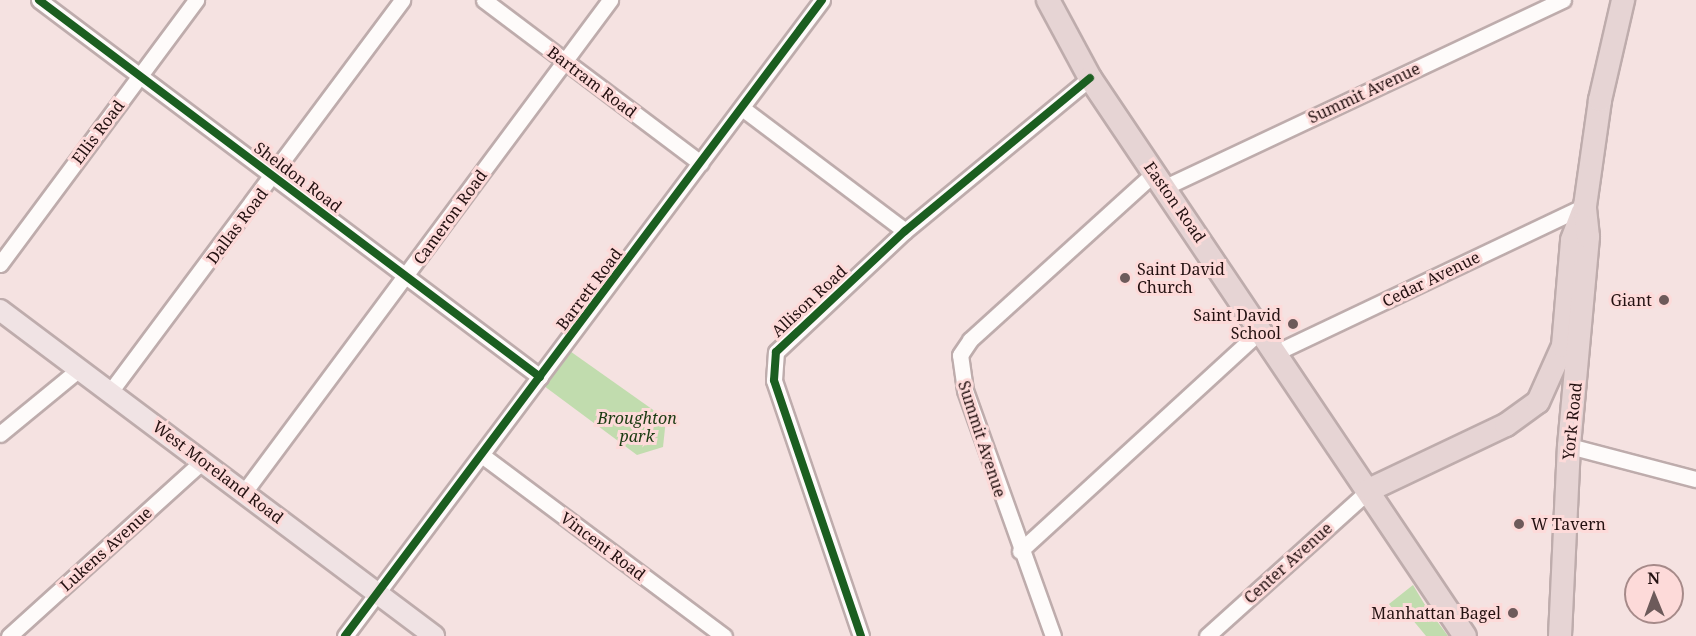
<!DOCTYPE html>
<html>
<head>
<meta charset="utf-8">
<style>
  body { margin:0 }
  #map { position:relative; width:1696px; height:636px; overflow:hidden; background:#f5e2e1; font-family:"Noto Serif",serif }
  div>[style] { position:absolute }
  [style*='--x'] { left:calc(var(--x)*1px); top:calc(var(--y)*1px); width:calc(var(--w)*1px); rotate:calc(var(--a)*1deg) }
  .green>* { inset:0; background:#c1dcae }
  .roads { filter:drop-shadow(2px 0 #beacac) drop-shadow(-2px 0 #beacac) drop-shadow(0 2px #beacac) drop-shadow(0 -2px #beacac) }
  .minor>* { height:15px; margin:-7.5px; padding:0 7.5px; transform-origin:7.5px; border-radius:7.5px; background:#fefbfa }
  .major>* { height:20px; margin:-10px; padding:0 10px; transform-origin:10px; border-radius:10px; background:#f0e3e4 }
  .highway>* { height:22px; margin:-11px; padding:0 11px; transform-origin:11px; border-radius:11px; background:#e6d4d4 }
  .cycleway>* { height:8px; margin:-4px; padding:0 4px; transform-origin:4px; border-radius:4px; background:#1b5e20 }
  .dots>* { width:16px; height:16px; translate:-50% -50%; box-sizing:border-box; border:3px solid #fddad9; border-radius:50% }
  span { translate:-50% -50%; white-space:nowrap; text-align:center; line-height:1.15; -webkit-text-stroke:6px #fddad9; paint-order:stroke }
  .street-label { font-size:16px; color:#241111 }
  .poi-label { font-size:16px; color:#241111 }
  .left { translate:0 -50%; text-align:left }
  .right { translate:-100% -50%; text-align:right }
  .park-label { font-size:16px; color:#1b3b12; font-style:italic }
  .north { position:absolute; left:1624px; top:564px; width:60px; height:60px; box-sizing:border-box; background:#fddad9; border:2px solid #a68a89; border-radius:50%; rotate:359deg; font-size:16px; font-weight:700; line-height:24px; text-align:center; color:#241111 }
  .north::after { content:''; display:block; margin:auto; width:21px; height:27px; background:#6d5a5a; clip-path:polygon(50% 0,100% 100%,50% 72%,0 100%) }
</style>
</head>
<body>
<div id="map">
  <div class="green">
    <i style="clip-path:polygon(567px 349px,666px 419px,663px 447px,637px 455px,540px 383px)"></i>
    <i style="clip-path:polygon(1413px 585px,1425px 605px,1448px 636px,1426px 636px,1402px 607px,1395px 612px,1389px 604px)"></i>
  </div>
  <div class="roads">
    <div class="minor">
      <i style="--x:39;--y:0;--w:627;--a:36.96"></i>
      <i style="--x:484;--y:0;--w:271;--a:37"></i>
      <i style="--x:742;--y:108;--w:204;--a:37"></i>
      <i style="--x:1165;--y:187;--w:440;--a:-25.2"></i>
      <i style="--x:0;--y:264;--w:329;--a:-53.4"></i>
      <i style="--x:1277;--y:352;--w:341;--a:-25.4"></i>
      <i style="--x:110;--y:392;--w:489;--a:-53.3"></i>
      <i style="--x:0;--y:434;--w:102;--a:-39.4"></i>
      <i style="--x:1569;--y:446;--w:131;--a:14.6"></i>
      <i style="--x:483;--y:456;--w:301;--a:36.8"></i>
      <i style="--x:245;--y:491;--w:612;--a:-53.37"></i>
      <i style="--x:1020;--y:551;--w:328;--a:-42.5"></i>
      <i style="--x:9;--y:636;--w:261;--a:-42.1"></i>
      <i style="--x:345;--y:636;--w:795;--a:-53.13"></i>
      <i style="--x:861;--y:636;--w:270;--a:-108.8"></i>
      <i style="--x:774;--y:380;--w:28;--a:-86"></i>
      <i style="--x:776;--y:352;--w:177;--a:-43.2"></i>
      <i style="--x:905;--y:231;--w:240;--a:-39.6"></i>
      <i style="--x:1053;--y:636;--w:261;--a:-109.7"></i>
      <i style="--x:965;--y:390;--w:35;--a:-98"></i>
      <i style="--x:960;--y:355;--w:18;--a:-56"></i>
      <i style="--x:970;--y:340;--w:248;--a:-42.2"></i>
      <i style="--x:1207;--y:636;--w:218;--a:-42"></i>
    </div>
    <div class="major">
      <i style="--x:0;--y:310;--w:543;--a:36.91"></i>
    </div>
    <div class="highway">
      <i style="--x:1048;--y:0;--w:89;--a:61.7"></i>
      <i style="--x:1090;--y:78;--w:672;--a:56.1"></i>
      <i style="--x:1369;--y:490;--w:152;--a:-25.4"></i>
      <i style="--x:1506;--y:425;--w:39;--a:-36"></i>
      <i style="--x:1538;--y:402;--w:61;--a:-65.9"></i>
      <i style="--x:1563;--y:346;--w:106;--a:-85.1"></i>
      <i style="--x:1572;--y:240;--w:30;--a:-69"></i>
      <i style="--x:1560;--y:636;--w:190;--a:-87.3"></i>
      <i style="--x:1569;--y:446;--w:210;--a:-84.8"></i>
      <i style="--x:1588;--y:237;--w:31;--a:-96"></i>
      <i style="--x:1585;--y:206;--w:107;--a:-81.9"></i>
      <i style="--x:1600;--y:100;--w:103;--a:-77"></i>
    </div>
  </div>
  <div class="cycleway">
    <i style="--x:39;--y:0;--w:627;--a:36.96"></i>
    <i style="--x:345;--y:636;--w:795;--a:-53.13"></i>
    <i style="--x:861;--y:636;--w:270;--a:-108.8"></i>
    <i style="--x:774;--y:380;--w:28;--a:-86"></i>
    <i style="--x:776;--y:352;--w:177;--a:-43.2"></i>
    <i style="--x:905;--y:231;--w:240;--a:-39.6"></i>
  </div>
  <div class="dots">
    <i style="left:1125px;top:278px;background:#6d5a5a"></i>
    <i style="left:1664px;top:300px;background:#6d5a5a"></i>
    <i style="left:1293px;top:324px;background:#6d5a5a"></i>
    <i style="left:1519px;top:524px;background:#6d5a5a"></i>
    <i style="left:1513px;top:613px;background:#6d5a5a"></i>
  </div>
  <div class="street-label">
    <span style="left:592px;top:82px;rotate:37deg">Bartram Road</span>
    <span style="left:1364px;top:93px;rotate:-25deg">Summit Avenue</span>
    <span style="left:98px;top:132px;rotate:-53deg">Ellis Road</span>
    <span style="left:298px;top:177px;rotate:37deg">Sheldon Road</span>
    <span style="left:1175px;top:202px;rotate:55deg">Easton Road</span>
    <span style="left:450px;top:217px;rotate:-54deg">Cameron Road</span>
    <span style="left:237px;top:226px;rotate:-53deg">Dallas Road</span>
    <span style="left:1431px;top:279px;rotate:-26deg">Cedar Avenue</span>
    <span style="left:589px;top:289px;rotate:-53deg">Barrett Road</span>
    <span style="left:809px;top:301px;rotate:-43deg">Allison Road</span>
    <span style="left:1572px;top:421px;rotate:-84deg">York Road</span>
    <span style="left:982px;top:439px;rotate:72deg">Summit Avenue</span>
    <span style="left:218px;top:472px;rotate:37deg">West Moreland Road</span>
    <span style="left:603px;top:546px;rotate:37deg">Vincent Road</span>
    <span style="left:106px;top:549px;rotate:-42deg">Lukens Avenue</span>
    <span style="left:1288px;top:563px;rotate:-42deg">Center Avenue</span>
  </div>
  <div class="poi-label">
    <span class="left" style="left:1137px;top:278px">Saint David<br>Church</span>
    <span class="right" style="left:1652px;top:300px">Giant</span>
    <span class="right" style="left:1281px;top:324px">Saint David<br>School</span>
    <span class="left" style="left:1531px;top:524px">W Tavern</span>
    <span class="right" style="left:1501px;top:613px">Manhattan Bagel</span>
  </div>
  <div class="park-label">
    <span style="left:637px;top:427px">Broughton<br>park</span>
  </div>
  <div class="north">N</div>
</div>
</body>
</html>
